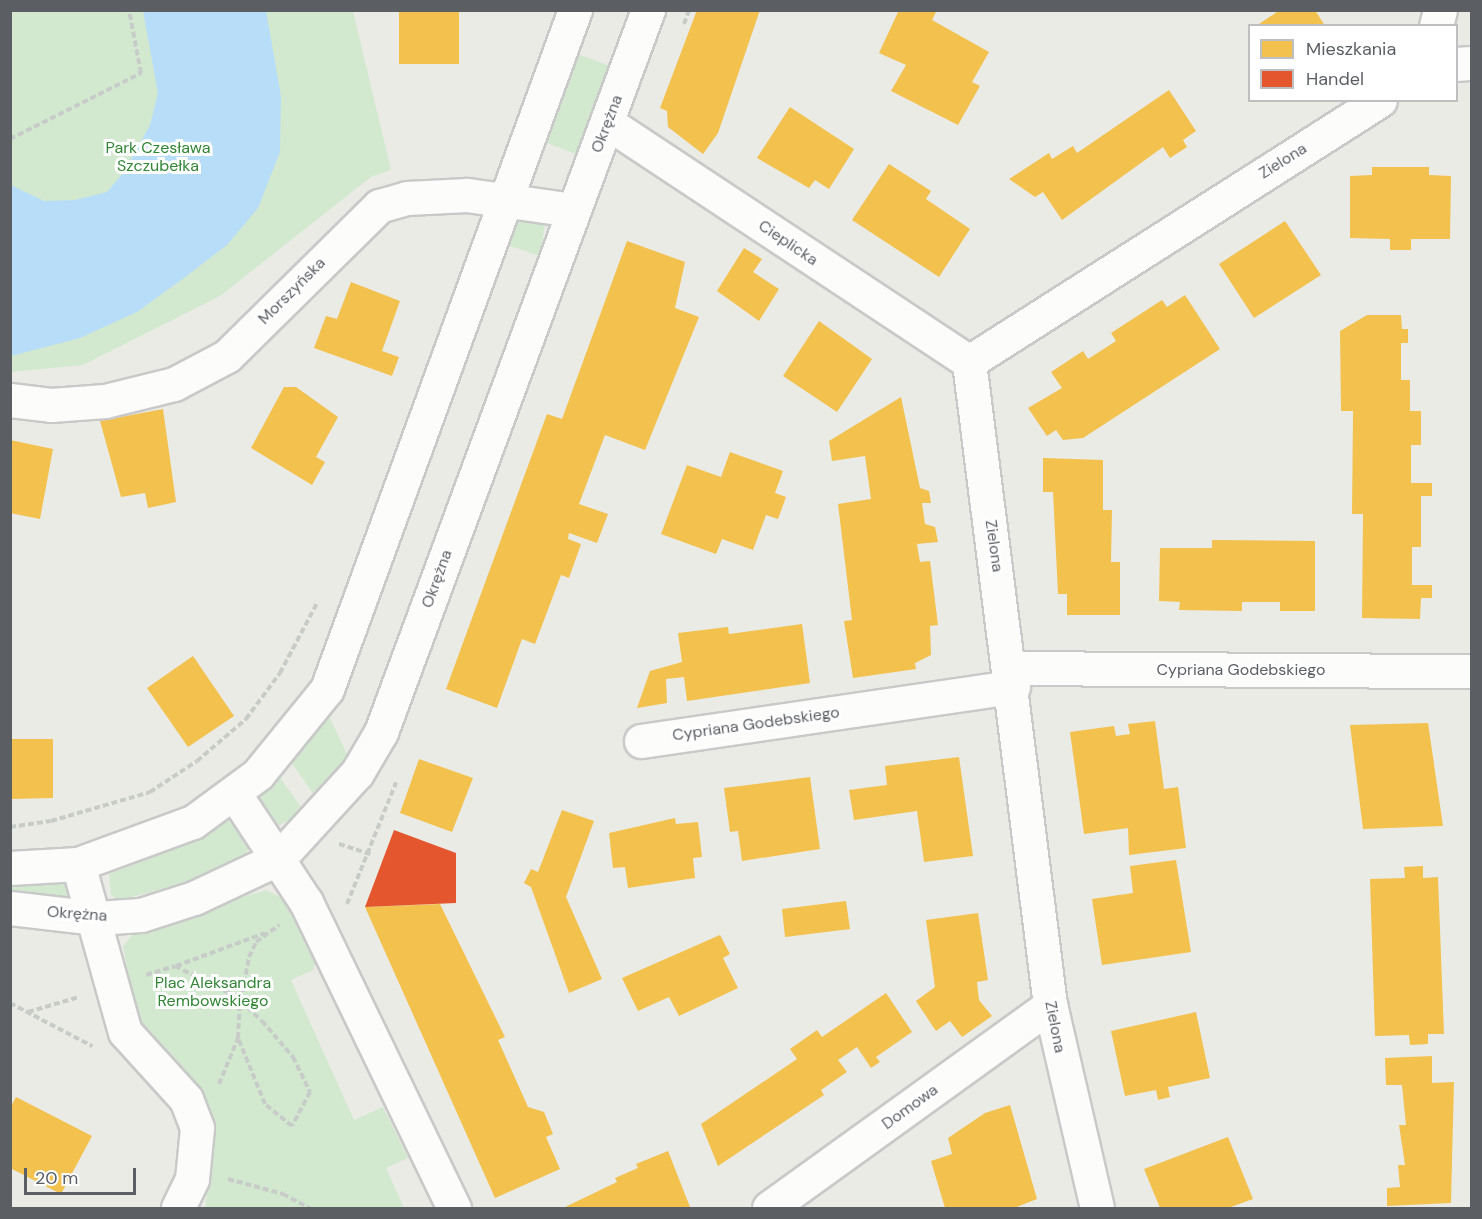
<!DOCTYPE html>
<html>
<head>
<meta charset="utf-8">
<style>
  body { margin:0 }
  #map { position:relative; width:1482px; height:1219px; overflow:hidden; background:#ebebe6; font-family:"DM Sans",sans-serif }
  div>[style] { position:absolute }
  [style*='--x'] { left:calc(var(--x)*1px); top:calc(var(--y)*1px); width:calc(var(--w)*1px); rotate:calc(var(--a)*1deg) }
  .green>* { inset:0; background:#d2e9d0 }
  .water>* { inset:0; background:#b8ddf8 }
  .homes>* { inset:0; background:#f2c14e }
  .shops>* { inset:0; background:#e4572e }
  .path>* { height:4px; margin-top:-2px; transform-origin:0; background:repeating-linear-gradient(90deg,#c7ccc9 0 6px,transparent 0 9px) }
  .roads { filter:drop-shadow(2px 0 #c8c9c8) drop-shadow(-2px 0 #c8c9c8) drop-shadow(0 2px #c8c9c8) drop-shadow(0 -2px #c8c9c8) }
  .minor>* { height:33px; margin:-16.5px; padding:0 16.5px; transform-origin:16.5px; border-radius:16.5px; background:#fcfcfb }
  span { translate:-50% -50%; white-space:nowrap; text-align:center; line-height:1.15; -webkit-text-stroke:6px #fff; paint-order:stroke }
  .street-label { font-size:16px; color:#5b5f64 }
  .park-label { font-size:16px; color:#318535 }
  .frame { position:absolute; inset:0; border:12px solid #5b5f64; pointer-events:none }
  .legend { position:absolute; left:1248px; top:24px; width:210px; height:78px; box-sizing:border-box; background:#fff; border:2px solid #bdbfc1; margin:0; padding:8px 10px; list-style:none; font-size:18px; color:#5b5f64 }
  .legend li { display:flex; align-items:center; gap:12px; height:30px }
  .legend b { width:30px; border:2px solid #bdbfc1 }
  .scale { position:absolute; left:24px; top:1168px; width:112px; height:27px; box-sizing:border-box; border:3px solid #5b5f64; border-top:0; padding-left:8px; font-size:18px; line-height:21px; white-space:nowrap; color:#5b5f64; -webkit-text-stroke:4px #fff; paint-order:stroke }
</style>
</head>
<body>
<div id="map">
  <div class="green">
    <i style="clip-path:polygon(11px 11px,353px 11px,391px 170px,371px 177px,220px 296px,83px 365px,11px 372px)"></i>
    <i style="clip-path:polygon(575px 53px,610px 66px,576px 154px,542px 141px)"></i>
    <i style="clip-path:polygon(520px 214px,545px 224px,540px 256px,504px 244px)"></i>
    <i style="clip-path:polygon(326px 710px,348px 756px,316px 798px,289px 759px)"></i>
    <i style="clip-path:polygon(276px 772px,304px 811px,278px 826px,263px 816px,257px 793px)"></i>
    <i style="clip-path:polygon(217px 822px,229px 822px,243px 834px,248px 850px,242px 859px,173px 887px,118px 900px,111px 895px,109px 874px,159px 855px)"></i>
    <i style="clip-path:polygon(69px 881px,74px 900px,11px 893px,10px 885px)"></i>
    <i style="clip-path:polygon(266px 890px,282px 898px,318px 956px,313px 970px,291px 980px,354px 1120px,383px 1107px,408px 1158px,386px 1168px,404px 1208px,205px 1208px,213px 1146px,207px 1108px,198px 1088px,155px 1049px,137px 1021px,123px 946px,137px 929px)"></i>
  </div>
  <div class="water">
    <i style="clip-path:polygon(143px 11px,266px 11px,281px 96px,280px 152px,258px 208px,227px 245px,184px 278px,137px 312px,80px 338px,11px 356px,11px 185px,44px 201px,75px 200px,107px 192px,124px 172px,150px 125px,158px 93px)"></i>
  </div>
  <div class="homes">
    <i style="clip-path:polygon(399px 10px,459px 10px,459px 64px,399px 64px)"></i>
    <i style="clip-path:polygon(697px 10px,760px 10px,718px 133px,703px 154px,668px 127px,667px 111px,660px 108px)"></i>
    <i style="clip-path:polygon(899px 10px,937px 10px,932px 20px,989px 52px,972px 82px,980px 86px,958px 125px,891px 91px,906px 65px,879px 53px)"></i>
    <i style="clip-path:polygon(1280px 10px,1315px 10px,1325px 26px,1256px 26px)"></i>
    <i style="clip-path:polygon(1169px 90px,1196px 131px,1183px 140px,1187px 147px,1170px 158px,1163px 147px,1062px 220px,1043px 192px,1035px 197px,1009px 179px,1049px 153px,1052px 159px,1073px 146px,1077px 153px)"></i>
    <i style="clip-path:polygon(790px 107px,854px 149px,829px 189px,815px 180px,809px 188px,757px 158px)"></i>
    <i style="clip-path:polygon(889px 164px,931px 191px,926px 199px,970px 229px,939px 277px,852px 220px)"></i>
    <i style="clip-path:polygon(1372px 167px,1429px 167px,1429px 175px,1451px 176px,1450px 239px,1411px 239px,1411px 250px,1390px 250px,1390px 239px,1350px 238px,1350px 176px,1372px 175px)"></i>
    <i style="clip-path:polygon(1285px 221px,1321px 275px,1254px 318px,1219px 264px)"></i>
    <i style="clip-path:polygon(627px 241px,685px 262px,675px 308px,699px 317px,645px 450px,605px 435px,579px 504px,608px 514px,597px 543px,569px 533px,568px 539px,581px 544px,569px 578px,561px 575px,535px 644px,522px 639px,497px 708px,446px 689px,547px 414px,562px 419px)"></i>
    <i style="clip-path:polygon(744px 248px,762px 259px,753px 272px,779px 289px,759px 321px,717px 291px)"></i>
    <i style="clip-path:polygon(351px 282px,400px 301px,382px 351px,399px 357px,392px 376px,314px 348px,326px 316px,337px 319px)"></i>
    <i style="clip-path:polygon(1185px 295px,1220px 349px,1083px 438px,1063px 440px,1056px 430px,1047px 436px,1028px 408px,1062px 388px,1051px 372px,1083px 351px,1088px 359px,1116px 341px,1111px 333px,1162px 300px,1167px 307px)"></i>
    <i style="clip-path:polygon(1367px 315px,1401px 315px,1402px 329px,1408px 329px,1408px 343px,1401px 343px,1401px 380px,1410px 380px,1410px 411px,1421px 411px,1421px 445px,1411px 445px,1411px 483px,1432px 483px,1432px 496px,1421px 496px,1421px 547px,1412px 547px,1412px 585px,1432px 585px,1432px 598px,1421px 598px,1420px 619px,1362px 618px,1363px 514px,1352px 514px,1353px 411px,1341px 411px,1340px 331px)"></i>
    <i style="clip-path:polygon(819px 321px,872px 359px,837px 412px,783px 376px)"></i>
    <i style="clip-path:polygon(284px 387px,296px 387px,338px 417px,316px 457px,325px 462px,312px 485px,251px 448px)"></i>
    <i style="clip-path:polygon(901px 397px,920px 488px,929px 491px,931px 503px,922px 503px,925px 524px,935px 527px,938px 542px,917px 544px,920px 562px,930px 561px,938px 625px,930px 626px,931px 655px,915px 663px,916px 669px,853px 678px,844px 621px,852px 620px,838px 504px,871px 499px,865px 456px,832px 461px,829px 441px)"></i>
    <i style="clip-path:polygon(163px 409px,176px 502px,148px 508px,145px 493px,121px 497px,100px 421px)"></i>
    <i style="clip-path:polygon(10px 440px,53px 449px,40px 519px,10px 513px)"></i>
    <i style="clip-path:polygon(730px 452px,783px 471px,775px 493px,786px 497px,778px 519px,766px 515px,753px 550px,722px 539px,716px 554px,661px 534px,687px 465px,721px 477px)"></i>
    <i style="clip-path:polygon(1043px 458px,1103px 460px,1103px 510px,1112px 510px,1111px 562px,1120px 562px,1120px 615px,1067px 615px,1067px 594px,1058px 594px,1053px 492px,1043px 492px)"></i>
    <i style="clip-path:polygon(1212px 540px,1315px 541px,1315px 611px,1280px 611px,1280px 602px,1242px 602px,1242px 611px,1179px 610px,1180px 602px,1159px 601px,1160px 548px,1212px 548px)"></i>
    <i style="clip-path:polygon(802px 624px,810px 683px,687px 701px,684px 677px,666px 679px,667px 703px,637px 708px,650px 671px,682px 662px,678px 633px,728px 627px,729px 634px)"></i>
    <i style="clip-path:polygon(193px 656px,234px 716px,188px 747px,147px 688px)"></i>
    <i style="clip-path:polygon(1155px 721px,1164px 789px,1178px 787px,1186px 848px,1129px 855px,1128px 828px,1084px 834px,1070px 732px,1114px 726px,1116px 736px,1130px 734px,1128px 724px)"></i>
    <i style="clip-path:polygon(1428px 723px,1443px 826px,1363px 829px,1350px 725px)"></i>
    <i style="clip-path:polygon(10px 739px,53px 739px,53px 798px,10px 799px)"></i>
    <i style="clip-path:polygon(959px 757px,973px 856px,924px 862px,917px 811px,854px 820px,849px 790px,887px 785px,885px 766px)"></i>
    <i style="clip-path:polygon(419px 759px,473px 778px,452px 832px,400px 813px)"></i>
    <i style="clip-path:polygon(810px 777px,820px 849px,742px 861px,738px 831px,730px 832px,724px 788px)"></i>
    <i style="clip-path:polygon(562px 810px,594px 821px,566px 897px,602px 979px,569px 993px,531px 887px,524px 883px,531px 869px,538px 872px)"></i>
    <i style="clip-path:polygon(675px 818px,676px 824px,698px 822px,702px 857px,693px 858px,695px 878px,628px 888px,625px 867px,613px 868px,609px 833px)"></i>
    <i style="clip-path:polygon(1176px 860px,1191px 952px,1102px 965px,1092px 899px,1133px 893px,1130px 866px)"></i>
    <i style="clip-path:polygon(1423px 866px,1423px 878px,1438px 877px,1444px 1034px,1428px 1034px,1428px 1044px,1410px 1045px,1409px 1035px,1375px 1036px,1370px 879px,1405px 878px,1404px 867px)"></i>
    <i style="clip-path:polygon(846px 901px,850px 929px,785px 937px,782px 909px)"></i>
    <i style="clip-path:polygon(440px 904px,505px 1037px,498px 1040px,528px 1107px,544px 1112px,553px 1134px,546px 1137px,560px 1169px,495px 1198px,365px 907px)"></i>
    <i style="clip-path:polygon(978px 913px,988px 980px,977px 982px,979px 1000px,992px 1016px,962px 1037px,950px 1021px,936px 1031px,916px 1001px,935px 987px,926px 920px)"></i>
    <i style="clip-path:polygon(720px 935px,730px 954px,723px 958px,738px 988px,679px 1016px,669px 997px,638px 1011px,622px 978px)"></i>
    <i style="clip-path:polygon(886px 993px,912px 1032px,876px 1057px,880px 1062px,871px 1068px,857px 1047px,838px 1060px,847px 1072px,821px 1090px,824px 1095px,718px 1166px,701px 1124px,797px 1059px,790px 1049px,817px 1030px,822px 1037px)"></i>
    <i style="clip-path:polygon(1196px 1012px,1210px 1078px,1168px 1087px,1170px 1097px,1158px 1100px,1156px 1090px,1125px 1096px,1111px 1031px)"></i>
    <i style="clip-path:polygon(1432px 1056px,1432px 1083px,1454px 1082px,1451px 1203px,1387px 1206px,1387px 1188px,1400px 1187px,1398px 1165px,1405px 1165px,1399px 1125px,1406px 1125px,1402px 1085px,1386px 1085px,1385px 1058px)"></i>
    <i style="clip-path:polygon(16px 1097px,92px 1136px,61px 1194px,10px 1168px,10px 1108px)"></i>
    <i style="clip-path:polygon(1010px 1105px,1037px 1199px,1014px 1208px,945px 1208px,931px 1161px,952px 1154px,948px 1138px,985px 1113px)"></i>
    <i style="clip-path:polygon(1228px 1137px,1253px 1199px,1228px 1208px,1160px 1208px,1144px 1169px)"></i>
    <i style="clip-path:polygon(668px 1151px,690px 1207px,563px 1208px,617px 1182px,615px 1178px,638px 1168px,636px 1164px)"></i>
  </div>
  <div class="shops">
    <i style="clip-path:polygon(394px 830px,456px 853px,456px 903px,365px 907px)"></i>
  </div>
  <div class="path">
    <i style="--x:684;--y:24;--w:15;--a:-70"></i>
    <i style="--x:10;--y:139;--w:147;--a:-26.7"></i>
    <i style="--x:141;--y:73;--w:64;--a:-100.8"></i>
    <i style="--x:10;--y:827;--w:41;--a:-8.3"></i>
    <i style="--x:51;--y:821;--w:103;--a:-16.3"></i>
    <i style="--x:150;--y:792;--w:56;--a:-33.4"></i>
    <i style="--x:197;--y:761;--w:65;--a:-40.6"></i>
    <i style="--x:246;--y:719;--w:57;--a:-53.5"></i>
    <i style="--x:280;--y:673;--w:79;--a:-62.1"></i>
    <i style="--x:339;--y:844;--w:33;--a:18"></i>
    <i style="--x:347;--y:904;--w:131;--a:-68"></i>
    <i style="--x:176;--y:966;--w:95;--a:-20.3"></i>
    <i style="--x:146;--y:975;--w:30;--a:-17"></i>
    <i style="--x:175;--y:966;--w:58;--a:26.6"></i>
    <i style="--x:227;--y:992;--w:17;--a:33"></i>
    <i style="--x:241;--y:1001;--w:29;--a:44"></i>
    <i style="--x:262;--y:1021;--w:48;--a:49.3"></i>
    <i style="--x:293;--y:1057;--w:39;--a:64"></i>
    <i style="--x:310;--y:1092;--w:38;--a:118"></i>
    <i style="--x:292;--y:1126;--w:35;--a:-141"></i>
    <i style="--x:265;--y:1104;--w:71;--a:-112.2"></i>
    <i style="--x:238;--y:1038;--w:33;--a:-87"></i>
    <i style="--x:240;--y:1005;--w:4;--a:-76"></i>
    <i style="--x:241;--y:1001;--w:45;--a:-79.7"></i>
    <i style="--x:249;--y:957;--w:17;--a:-65"></i>
    <i style="--x:256;--y:942;--w:29;--a:-36"></i>
    <i style="--x:10;--y:1003;--w:93;--a:27.7"></i>
    <i style="--x:28;--y:1012;--w:53;--a:-16.4"></i>
    <i style="--x:219;--y:1084;--w:50;--a:-67.6"></i>
    <i style="--x:228;--y:1179;--w:57;--a:15.3"></i>
    <i style="--x:283;--y:1194;--w:30;--a:28"></i>
  </div>
  <div class="roads">
    <div class="minor">
      <i style="--x:1436;--y:26;--w:16;--a:-76"></i>
      <i style="--x:1456;--y:64;--w:16;--a:-4"></i>
      <i style="--x:608;--y:123;--w:433;--a:33.5"></i>
      <i style="--x:10;--y:400;--w:41;--a:7"></i>
      <i style="--x:51;--y:405;--w:54;--a:-4.2"></i>
      <i style="--x:105;--y:401;--w:71;--a:-13.8"></i>
      <i style="--x:174;--y:384;--w:60;--a:-27.8"></i>
      <i style="--x:227;--y:356;--w:214;--a:-44.6"></i>
      <i style="--x:379;--y:206;--w:29;--a:-16"></i>
      <i style="--x:407;--y:198;--w:60;--a:-2.9"></i>
      <i style="--x:467;--y:195;--w:107;--a:8.1"></i>
      <i style="--x:1010;--y:668;--w:462;--a:0.4"></i>
      <i style="--x:641;--y:741;--w:376;--a:-8.3"></i>
      <i style="--x:234;--y:793;--w:131;--a:56.6"></i>
      <i style="--x:306;--y:902;--w:340;--a:64.2"></i>
      <i style="--x:78;--y:864;--w:174;--a:74.4"></i>
      <i style="--x:125;--y:1032;--w:91;--a:47.7"></i>
      <i style="--x:186;--y:1099;--w:31;--a:69"></i>
      <i style="--x:197;--y:1128;--w:51;--a:95.6"></i>
      <i style="--x:192;--y:1179;--w:32;--a:116"></i>
      <i style="--x:10;--y:868;--w:68;--a:-3.4"></i>
      <i style="--x:78;--y:864;--w:122;--a:-20.1"></i>
      <i style="--x:193;--y:822;--w:81;--a:-36.4"></i>
      <i style="--x:258;--y:774;--w:109;--a:-50.9"></i>
      <i style="--x:327;--y:689;--w:723;--a:-69.94"></i>
      <i style="--x:10;--y:908;--w:87;--a:6.6"></i>
      <i style="--x:96;--y:918;--w:45;--a:-3.8"></i>
      <i style="--x:141;--y:915;--w:56;--a:-17.8"></i>
      <i style="--x:194;--y:898;--w:94;--a:-25.2"></i>
      <i style="--x:279;--y:858;--w:115;--a:-47.5"></i>
      <i style="--x:357;--y:773;--w:48;--a:-59.7"></i>
      <i style="--x:381;--y:732;--w:770;--a:-69.71"></i>
      <i style="--x:769;--y:1208;--w:347;--a:-35.8"></i>
      <i style="--x:1097;--y:1208;--w:208;--a:-103"></i>
      <i style="--x:1050;--y:1005;--w:648;--a:-97.18"></i>
      <i style="--x:969;--y:362;--w:487;--a:-32.5"></i>
    </div>
  </div>
  <div class="street-label">
    <span style="left:607px;top:124px;rotate:-69deg">Okrężna</span>
    <span style="left:1283px;top:161px;rotate:-32deg">Zielona</span>
    <span style="left:788px;top:243px;rotate:34deg">Cieplicka</span>
    <span style="left:292px;top:291px;rotate:-45deg">Morszyńska</span>
    <span style="left:994px;top:546px;rotate:82deg">Zielona</span>
    <span style="left:437px;top:579px;rotate:-70deg">Okrężna</span>
    <span style="left:1241px;top:670px">Cypriana Godebskiego</span>
    <span style="left:756px;top:724px;rotate:-8deg">Cypriana Godebskiego</span>
    <span style="left:77px;top:914px;rotate:4deg">Okrężna</span>
    <span style="left:1055px;top:1027px;rotate:79deg">Zielona</span>
    <span style="left:910px;top:1107px;rotate:-36deg">Domowa</span>
  </div>
  <div class="park-label">
    <span style="left:158px;top:157px">Park Czesława<br>Szczubełka</span>
    <span style="left:213px;top:992px">Plac Aleksandra<br>Rembowskiego</span>
  </div>
  <div class="frame"></div>
  <ul class="legend">
  <li><b style="height:16px;background:#f2c14e"></b>Mieszkania</li>
  <li><b style="height:16px;background:#e4572e"></b>Handel</li>
  </ul>
  <div class="scale">20 m</div>
</div>
</body>
</html>
